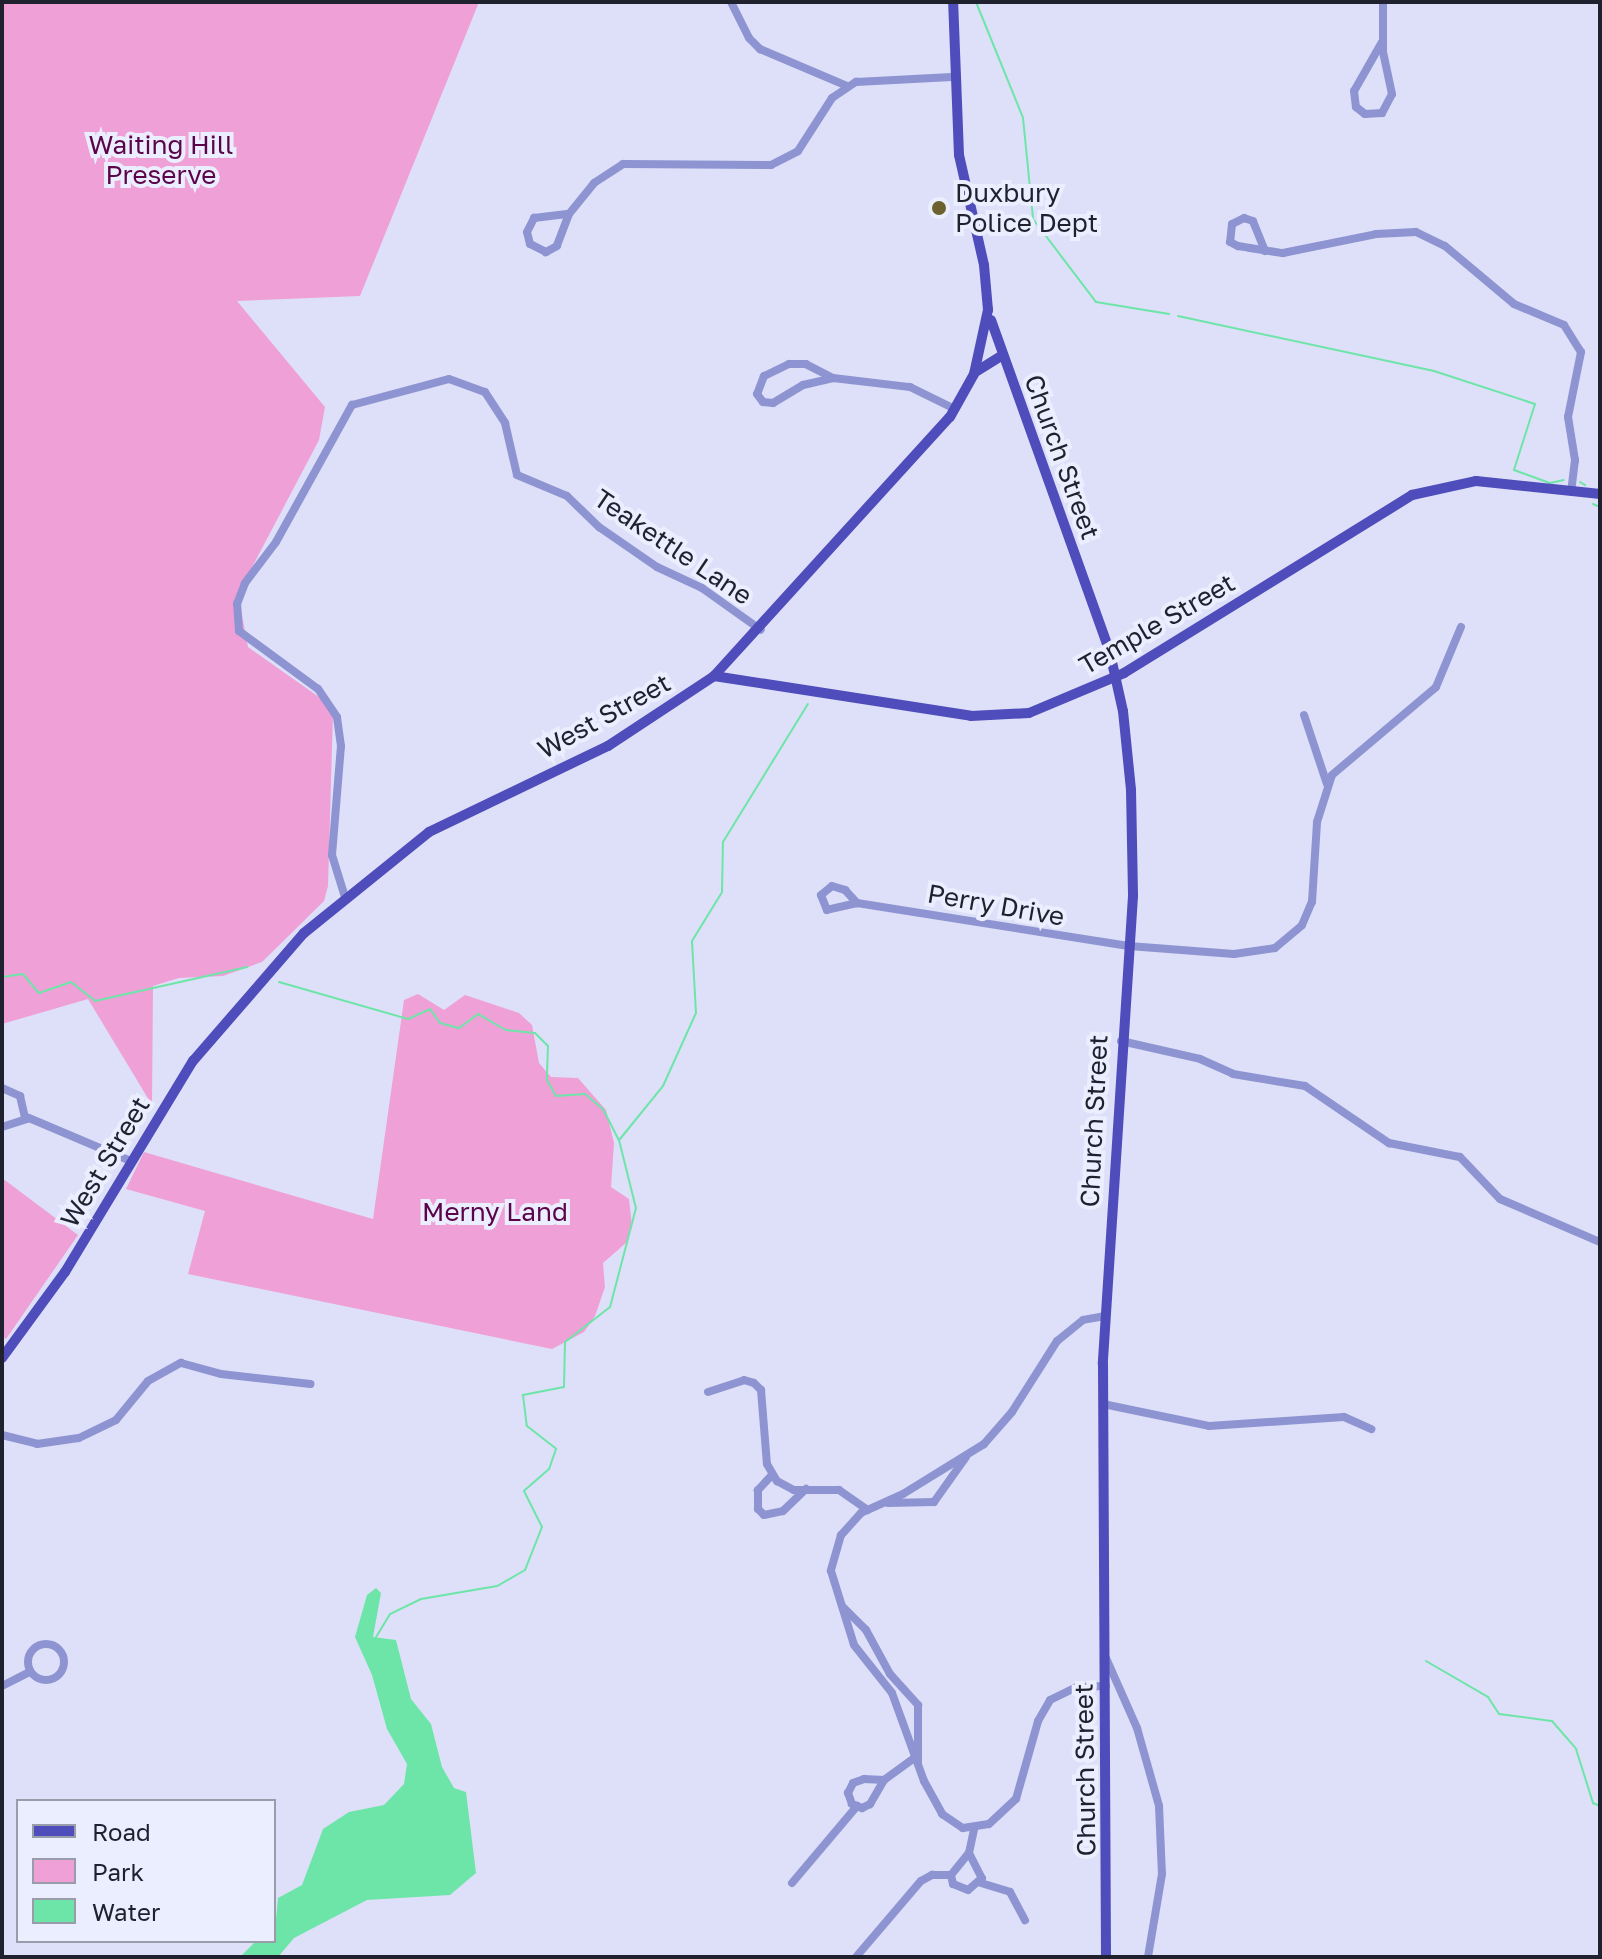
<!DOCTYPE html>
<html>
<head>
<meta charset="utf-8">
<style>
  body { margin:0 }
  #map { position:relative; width:1602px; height:1959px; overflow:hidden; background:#dde0f8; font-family:"Golos Text",sans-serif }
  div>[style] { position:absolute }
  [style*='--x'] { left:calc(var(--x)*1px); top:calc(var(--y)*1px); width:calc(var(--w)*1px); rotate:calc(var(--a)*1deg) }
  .green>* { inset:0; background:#efa0d6 }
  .water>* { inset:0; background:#6ee5a8 }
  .stream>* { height:2px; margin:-1px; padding:0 1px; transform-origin:1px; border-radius:1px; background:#6ee5a8 }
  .minor>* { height:8px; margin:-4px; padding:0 4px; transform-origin:4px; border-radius:4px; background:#8e94d1 }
  .minor>.ring { margin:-4px; padding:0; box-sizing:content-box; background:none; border:8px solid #8e94d1; border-radius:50% }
  .major>* { height:10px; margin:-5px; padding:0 5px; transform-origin:5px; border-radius:5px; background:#4f4cbb }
  .dots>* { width:22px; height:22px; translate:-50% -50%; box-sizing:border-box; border:4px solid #ebeefe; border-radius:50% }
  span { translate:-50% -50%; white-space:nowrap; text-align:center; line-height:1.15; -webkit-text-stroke:8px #ebeefe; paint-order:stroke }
  .park-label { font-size:26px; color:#5b0449 }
  .poi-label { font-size:26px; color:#1f212f }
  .left { translate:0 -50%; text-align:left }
  .street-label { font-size:26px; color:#1f212f }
  .frame { position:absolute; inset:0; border:4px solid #1f212f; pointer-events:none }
  .legend { position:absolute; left:16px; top:1799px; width:260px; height:144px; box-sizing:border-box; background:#ebeefe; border:2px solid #999cab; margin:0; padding:10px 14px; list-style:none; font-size:24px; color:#1f212f }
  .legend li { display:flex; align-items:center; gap:16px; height:40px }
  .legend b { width:40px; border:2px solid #999cab }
</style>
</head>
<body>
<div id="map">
  <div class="green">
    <i style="clip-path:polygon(2px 2px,479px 2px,360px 296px,237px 301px,325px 407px,319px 440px,238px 594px,248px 647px,326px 702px,333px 714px,328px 886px,324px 901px,262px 962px,223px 976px,179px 978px,153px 986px,152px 1105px,88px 999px,2px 1024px)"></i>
    <i style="clip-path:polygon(418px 994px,444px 1010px,465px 995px,519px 1013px,532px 1025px,539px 1063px,551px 1077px,578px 1078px,606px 1110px,614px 1143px,611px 1187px,629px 1199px,632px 1226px,627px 1242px,603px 1263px,605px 1287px,595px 1316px,584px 1332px,552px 1349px,188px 1274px,205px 1211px,126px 1189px,144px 1152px,373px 1219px,404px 1000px)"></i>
    <i style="clip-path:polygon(2px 1178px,78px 1235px,6px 1339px,2px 1336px)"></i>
  </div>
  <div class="water">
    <i style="clip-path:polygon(376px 1588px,381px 1593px,373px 1637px,396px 1640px,411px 1699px,431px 1724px,442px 1767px,454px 1788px,466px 1792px,476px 1873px,450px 1895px,367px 1900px,294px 1938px,278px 1957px,240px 1957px,256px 1941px,274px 1941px,278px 1898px,302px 1885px,323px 1829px,349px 1812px,384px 1805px,404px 1784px,407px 1764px,387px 1729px,372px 1675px,355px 1637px,367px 1595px)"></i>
  </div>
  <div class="stream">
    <i style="--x:976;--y:2;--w:125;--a:67.9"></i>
    <i style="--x:1023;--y:118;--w:101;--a:84.3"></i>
    <i style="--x:1033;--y:219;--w:104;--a:52.8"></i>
    <i style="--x:1096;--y:302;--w:74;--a:9.3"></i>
    <i style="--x:1178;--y:316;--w:262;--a:12.1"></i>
    <i style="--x:1434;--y:371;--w:106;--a:18.1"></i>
    <i style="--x:1535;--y:404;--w:69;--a:107.7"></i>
    <i style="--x:1514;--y:470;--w:38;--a:20"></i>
    <i style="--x:1550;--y:483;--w:14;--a:-12"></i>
    <i style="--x:1580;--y:482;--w:6;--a:31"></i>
    <i style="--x:1593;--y:504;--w:8;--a:23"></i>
    <i style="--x:2;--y:977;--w:21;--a:-8"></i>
    <i style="--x:23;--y:974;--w:25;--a:50"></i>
    <i style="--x:39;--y:993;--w:34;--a:-19"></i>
    <i style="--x:71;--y:982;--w:31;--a:38"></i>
    <i style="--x:95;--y:1001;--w:156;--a:-12.6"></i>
    <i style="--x:279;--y:982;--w:134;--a:16"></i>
    <i style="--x:408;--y:1019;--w:24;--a:-24"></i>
    <i style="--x:430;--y:1009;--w:17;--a:54"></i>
    <i style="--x:440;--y:1023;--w:20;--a:15"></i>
    <i style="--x:459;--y:1028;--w:24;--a:-36"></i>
    <i style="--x:478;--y:1014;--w:32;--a:30"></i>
    <i style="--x:506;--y:1030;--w:29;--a:6"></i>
    <i style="--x:535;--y:1033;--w:18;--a:45"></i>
    <i style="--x:548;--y:1046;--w:34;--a:92"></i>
    <i style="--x:547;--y:1080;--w:18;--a:61"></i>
    <i style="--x:556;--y:1096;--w:29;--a:-4"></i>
    <i style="--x:585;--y:1094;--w:23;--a:40"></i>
    <i style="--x:603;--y:1109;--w:35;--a:63"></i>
    <i style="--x:619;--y:1140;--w:70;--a:76"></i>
    <i style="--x:636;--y:1208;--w:102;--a:104.7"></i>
    <i style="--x:610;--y:1307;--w:57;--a:142.1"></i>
    <i style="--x:565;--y:1342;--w:45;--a:91.3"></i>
    <i style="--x:564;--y:1387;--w:42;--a:169"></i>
    <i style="--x:523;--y:1395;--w:31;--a:83"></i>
    <i style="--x:527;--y:1426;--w:37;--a:38"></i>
    <i style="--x:556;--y:1449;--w:21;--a:109"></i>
    <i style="--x:549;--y:1469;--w:33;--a:139"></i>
    <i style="--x:524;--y:1491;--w:40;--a:63.4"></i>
    <i style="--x:542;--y:1527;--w:46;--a:111.6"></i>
    <i style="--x:525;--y:1570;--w:32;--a:150"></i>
    <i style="--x:497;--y:1586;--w:77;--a:170.3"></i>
    <i style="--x:421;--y:1599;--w:34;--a:154"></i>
    <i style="--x:390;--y:1614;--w:29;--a:121"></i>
    <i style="--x:620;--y:1139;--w:68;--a:-50.9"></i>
    <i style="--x:663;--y:1086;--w:80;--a:-65.7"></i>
    <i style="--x:696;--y:1013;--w:72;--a:-93.2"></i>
    <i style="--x:692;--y:941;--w:57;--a:-58.5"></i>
    <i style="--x:722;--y:892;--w:50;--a:-88.9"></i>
    <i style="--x:723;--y:842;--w:162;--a:-58.4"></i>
    <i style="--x:1426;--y:1661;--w:72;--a:30.1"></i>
    <i style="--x:1488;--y:1697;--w:20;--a:57"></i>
    <i style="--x:1499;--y:1714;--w:53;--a:7.5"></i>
    <i style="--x:1552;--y:1721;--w:37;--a:49"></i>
    <i style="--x:1576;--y:1749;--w:57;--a:72.5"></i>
    <i style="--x:1593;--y:1803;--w:8;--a:23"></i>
  </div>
  <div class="minor">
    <i style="--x:731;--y:2;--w:40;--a:63.4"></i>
    <i style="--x:749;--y:38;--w:16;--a:45"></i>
    <i style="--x:760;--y:49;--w:95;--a:23"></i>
    <i style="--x:1382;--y:42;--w:56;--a:119.7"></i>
    <i style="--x:1354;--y:91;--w:16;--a:83"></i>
    <i style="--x:1356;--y:107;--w:11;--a:38"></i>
    <i style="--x:1365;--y:114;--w:17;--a:-3"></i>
    <i style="--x:1382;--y:113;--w:21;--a:-62"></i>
    <i style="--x:1392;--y:94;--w:43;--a:-102.1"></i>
    <i style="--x:1383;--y:52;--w:50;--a:-90"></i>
    <i style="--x:569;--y:214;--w:34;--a:111"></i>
    <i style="--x:557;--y:246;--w:13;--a:151"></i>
    <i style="--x:546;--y:252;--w:18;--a:-153"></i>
    <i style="--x:530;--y:244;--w:12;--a:-104"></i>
    <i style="--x:527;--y:232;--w:16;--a:-63"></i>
    <i style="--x:534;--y:218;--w:35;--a:-7"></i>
    <i style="--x:569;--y:214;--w:40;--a:-51"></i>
    <i style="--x:594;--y:183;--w:35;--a:-33"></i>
    <i style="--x:623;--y:164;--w:148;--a:0.4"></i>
    <i style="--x:771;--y:165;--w:30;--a:-27"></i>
    <i style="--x:798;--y:151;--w:63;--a:-57.3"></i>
    <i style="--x:832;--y:98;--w:29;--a:-34"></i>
    <i style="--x:856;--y:82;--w:96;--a:-3"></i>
    <i style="--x:1265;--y:251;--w:32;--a:-112"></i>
    <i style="--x:1253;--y:221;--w:9;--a:-162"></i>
    <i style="--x:1244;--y:218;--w:13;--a:153"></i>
    <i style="--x:1232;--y:224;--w:18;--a:96"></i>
    <i style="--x:1230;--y:242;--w:9;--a:27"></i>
    <i style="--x:1238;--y:246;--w:12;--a:9"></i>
    <i style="--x:1250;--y:248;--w:33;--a:9"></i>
    <i style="--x:1283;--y:253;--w:95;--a:-11.5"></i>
    <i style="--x:1376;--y:234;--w:40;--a:-2.9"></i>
    <i style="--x:1416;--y:232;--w:32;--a:26"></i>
    <i style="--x:1445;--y:246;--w:90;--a:40"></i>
    <i style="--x:1514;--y:304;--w:54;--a:22.8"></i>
    <i style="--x:1564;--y:325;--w:32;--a:58"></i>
    <i style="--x:1581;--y:352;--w:66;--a:101.3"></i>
    <i style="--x:1568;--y:417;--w:44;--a:80.8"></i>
    <i style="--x:1575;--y:460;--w:32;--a:97"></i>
    <i style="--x:833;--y:378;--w:30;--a:-153"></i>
    <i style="--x:806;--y:364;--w:17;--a:180"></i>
    <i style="--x:789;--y:364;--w:28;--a:154"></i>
    <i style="--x:764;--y:376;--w:19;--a:111"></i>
    <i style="--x:757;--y:394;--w:10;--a:53"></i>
    <i style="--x:763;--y:402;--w:10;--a:6"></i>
    <i style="--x:773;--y:403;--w:35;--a:-31"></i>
    <i style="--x:803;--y:385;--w:31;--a:-13"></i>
    <i style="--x:833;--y:378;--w:78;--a:6.7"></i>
    <i style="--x:910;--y:387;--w:50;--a:26.1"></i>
    <i style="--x:1304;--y:715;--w:73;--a:71.6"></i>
    <i style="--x:832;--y:886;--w:14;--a:17"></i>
    <i style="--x:845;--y:890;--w:18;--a:47"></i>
    <i style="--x:857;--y:903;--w:31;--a:167"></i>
    <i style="--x:827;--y:910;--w:16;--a:-112"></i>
    <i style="--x:821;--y:895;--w:14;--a:-39"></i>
    <i style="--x:345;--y:897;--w:44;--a:-107.2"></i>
    <i style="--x:332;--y:855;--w:109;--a:-85.3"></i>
    <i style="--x:341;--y:746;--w:29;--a:-98"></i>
    <i style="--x:337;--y:717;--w:34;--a:-124"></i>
    <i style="--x:318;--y:689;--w:98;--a:-143.7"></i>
    <i style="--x:239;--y:631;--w:27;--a:-94"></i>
    <i style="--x:237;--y:604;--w:22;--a:-69"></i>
    <i style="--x:245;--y:583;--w:51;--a:-52.9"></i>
    <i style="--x:276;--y:542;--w:157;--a:-61"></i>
    <i style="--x:352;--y:405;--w:100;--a:-15"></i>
    <i style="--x:449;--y:379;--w:38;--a:20"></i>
    <i style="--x:485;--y:392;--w:37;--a:57"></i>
    <i style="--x:505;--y:423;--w:53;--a:77"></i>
    <i style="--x:517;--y:475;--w:54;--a:22.8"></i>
    <i style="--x:567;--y:496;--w:45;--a:44.1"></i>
    <i style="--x:599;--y:527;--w:70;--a:34.6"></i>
    <i style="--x:657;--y:567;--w:50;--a:25"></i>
    <i style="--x:702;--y:588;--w:72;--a:35.4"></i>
    <i style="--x:857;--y:903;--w:275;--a:9"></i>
    <i style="--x:1129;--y:946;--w:105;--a:4.4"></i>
    <i style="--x:1234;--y:954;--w:41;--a:-8.3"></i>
    <i style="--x:1275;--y:948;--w:35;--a:-40"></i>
    <i style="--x:1302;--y:925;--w:25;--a:-67"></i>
    <i style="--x:1312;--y:902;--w:80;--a:-86.4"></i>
    <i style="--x:1317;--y:822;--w:49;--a:-72.3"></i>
    <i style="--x:1332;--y:775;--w:136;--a:-40.2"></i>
    <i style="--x:1436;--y:687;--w:65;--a:-67.4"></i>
    <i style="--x:1121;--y:1041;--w:81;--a:12.8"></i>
    <i style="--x:1200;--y:1059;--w:36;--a:24"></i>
    <i style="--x:1233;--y:1074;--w:73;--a:9.5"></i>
    <i style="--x:1305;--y:1086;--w:102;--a:34.2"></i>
    <i style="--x:1389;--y:1143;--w:72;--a:11.2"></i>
    <i style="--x:1460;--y:1157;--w:58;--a:46.4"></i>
    <i style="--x:1500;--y:1199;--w:109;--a:23.3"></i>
    <i style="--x:2;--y:1088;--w:20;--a:24"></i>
    <i style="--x:20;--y:1096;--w:23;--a:77"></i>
    <i style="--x:2;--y:1127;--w:28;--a:-18"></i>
    <i style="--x:29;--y:1118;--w:111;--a:22.9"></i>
    <i style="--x:1105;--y:1316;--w:22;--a:170"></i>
    <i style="--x:1083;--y:1320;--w:33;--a:141"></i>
    <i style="--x:1057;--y:1341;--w:84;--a:122.4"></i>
    <i style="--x:1012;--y:1412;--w:43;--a:131.2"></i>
    <i style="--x:984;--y:1444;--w:95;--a:148.3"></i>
    <i style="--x:903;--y:1494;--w:46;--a:155.7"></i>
    <i style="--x:861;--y:1513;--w:30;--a:132"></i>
    <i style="--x:841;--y:1535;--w:37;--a:106"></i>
    <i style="--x:831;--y:1571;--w:77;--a:72.7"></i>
    <i style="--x:854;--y:1645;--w:61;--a:51.6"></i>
    <i style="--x:892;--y:1693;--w:94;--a:70"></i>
    <i style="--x:924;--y:1781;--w:38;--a:61"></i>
    <i style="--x:942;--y:1814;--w:25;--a:34"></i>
    <i style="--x:963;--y:1828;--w:26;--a:-9"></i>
    <i style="--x:989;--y:1824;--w:37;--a:-43"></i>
    <i style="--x:1016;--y:1799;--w:81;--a:-74.2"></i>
    <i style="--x:1038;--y:1721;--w:24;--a:-60"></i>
    <i style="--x:1050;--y:1700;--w:30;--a:-26"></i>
    <i style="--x:1077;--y:1687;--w:29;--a:-2"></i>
    <i style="--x:708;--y:1392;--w:38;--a:-18"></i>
    <i style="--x:744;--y:1380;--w:10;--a:17"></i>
    <i style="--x:754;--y:1383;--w:10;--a:45"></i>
    <i style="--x:761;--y:1390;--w:74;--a:85.4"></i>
    <i style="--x:767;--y:1464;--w:20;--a:60"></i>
    <i style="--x:777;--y:1481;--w:19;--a:28"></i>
    <i style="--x:794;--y:1490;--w:45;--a:0"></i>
    <i style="--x:839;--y:1490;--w:35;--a:35"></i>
    <i style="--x:1103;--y:1404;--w:108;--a:11.7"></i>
    <i style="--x:1209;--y:1426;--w:135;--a:-3.8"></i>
    <i style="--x:1344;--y:1417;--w:30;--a:24"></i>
    <i style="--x:2;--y:1435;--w:36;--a:14"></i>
    <i style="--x:37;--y:1444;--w:42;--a:-8.1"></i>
    <i style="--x:79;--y:1438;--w:41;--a:-25.9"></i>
    <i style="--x:116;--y:1420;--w:50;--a:-50.6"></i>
    <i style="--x:148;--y:1381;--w:38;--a:-29"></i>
    <i style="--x:181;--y:1363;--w:41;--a:15.4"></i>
    <i style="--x:221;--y:1374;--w:90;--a:6.4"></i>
    <i style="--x:772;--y:1475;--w:21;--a:133"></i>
    <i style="--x:758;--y:1490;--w:19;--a:90"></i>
    <i style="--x:758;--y:1509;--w:8;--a:45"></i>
    <i style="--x:764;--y:1515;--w:19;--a:-12"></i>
    <i style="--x:783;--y:1511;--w:32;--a:-44"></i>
    <i style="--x:888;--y:1503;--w:46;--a:-1.2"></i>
    <i style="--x:934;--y:1502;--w:55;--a:-54.6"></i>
    <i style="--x:844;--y:1608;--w:31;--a:45"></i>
    <i style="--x:866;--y:1630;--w:50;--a:61.4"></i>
    <i style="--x:890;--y:1674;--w:42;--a:47.9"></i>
    <i style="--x:918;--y:1705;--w:58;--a:90"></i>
    <i class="ring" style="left:28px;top:1644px;width:28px;height:28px"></i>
    <i style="--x:1106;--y:1658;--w:77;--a:66.1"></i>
    <i style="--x:1137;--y:1728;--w:81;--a:74.2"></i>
    <i style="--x:1159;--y:1806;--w:68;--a:87.5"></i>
    <i style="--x:1162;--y:1874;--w:84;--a:99.6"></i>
    <i style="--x:2;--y:1686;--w:30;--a:-27"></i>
    <i style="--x:864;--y:1779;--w:20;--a:3"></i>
    <i style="--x:884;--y:1780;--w:28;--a:120"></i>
    <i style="--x:870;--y:1804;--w:9;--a:153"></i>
    <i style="--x:862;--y:1808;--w:11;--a:-158"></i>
    <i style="--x:852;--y:1804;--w:12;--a:-110"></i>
    <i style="--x:848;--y:1793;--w:11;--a:-63"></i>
    <i style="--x:853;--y:1783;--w:12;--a:-20"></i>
    <i style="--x:884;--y:1780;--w:37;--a:-36"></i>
    <i style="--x:969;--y:1853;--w:28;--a:63"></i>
    <i style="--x:982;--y:1878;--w:18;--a:139"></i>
    <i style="--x:968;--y:1890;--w:16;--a:-158"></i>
    <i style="--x:953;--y:1884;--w:9;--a:-103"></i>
    <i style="--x:951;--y:1875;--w:28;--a:-51"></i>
    <i style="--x:969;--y:1853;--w:25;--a:-78"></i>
    <i style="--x:792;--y:1883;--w:101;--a:-49.8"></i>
    <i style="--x:981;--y:1883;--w:30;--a:17"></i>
    <i style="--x:1010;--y:1892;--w:32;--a:62"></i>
    <i style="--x:856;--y:1957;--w:100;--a:-49.5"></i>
    <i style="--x:921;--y:1881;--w:13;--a:-29"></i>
    <i style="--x:932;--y:1875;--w:19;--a:0"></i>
  </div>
  <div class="major">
    <i style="--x:991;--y:320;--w:354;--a:70.3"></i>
    <i style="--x:1110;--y:653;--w:59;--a:77.4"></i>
    <i style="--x:1123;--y:711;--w:79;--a:84.2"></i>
    <i style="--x:1131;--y:790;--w:106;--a:88.9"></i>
    <i style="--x:1133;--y:896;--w:469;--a:93.7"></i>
    <i style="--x:1103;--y:1364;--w:593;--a:89.71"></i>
    <i style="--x:977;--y:371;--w:28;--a:-32"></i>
    <i style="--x:714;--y:676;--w:260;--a:8.8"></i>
    <i style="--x:971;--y:716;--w:58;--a:-3"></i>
    <i style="--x:1029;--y:713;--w:103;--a:-22.8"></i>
    <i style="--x:1124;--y:673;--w:339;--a:-31.7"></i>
    <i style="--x:1412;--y:495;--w:66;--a:-12.3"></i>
    <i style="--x:1476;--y:481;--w:125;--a:6"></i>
    <i style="--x:2;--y:1358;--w:107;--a:-53.8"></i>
    <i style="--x:65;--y:1272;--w:247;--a:-58.8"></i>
    <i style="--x:193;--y:1061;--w:169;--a:-49.1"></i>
    <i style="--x:304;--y:933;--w:161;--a:-38.9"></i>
    <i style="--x:429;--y:832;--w:199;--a:-25.7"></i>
    <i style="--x:608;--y:746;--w:127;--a:-33.4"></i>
    <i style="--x:714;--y:676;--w:350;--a:-47.7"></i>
    <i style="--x:950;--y:417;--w:49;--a:-60.8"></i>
    <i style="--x:974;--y:374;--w:66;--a:-77.7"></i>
    <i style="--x:988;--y:310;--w:45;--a:-95.1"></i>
    <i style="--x:984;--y:265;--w:113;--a:-102.8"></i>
    <i style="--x:959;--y:155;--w:153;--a:-92.2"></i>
  </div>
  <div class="dots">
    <i style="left:939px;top:208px;background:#6c622f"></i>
  </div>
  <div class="park-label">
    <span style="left:161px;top:160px">Waiting Hill<br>Preserve</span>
    <span style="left:495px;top:1212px">Merny Land</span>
  </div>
  <div class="poi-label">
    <span class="left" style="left:955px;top:208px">Duxbury<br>Police Dept</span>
  </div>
  <div class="street-label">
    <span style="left:1062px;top:457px;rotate:70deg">Church Street</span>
    <span style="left:673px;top:547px;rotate:34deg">Teakettle Lane</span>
    <span style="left:1157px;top:624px;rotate:-30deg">Temple Street</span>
    <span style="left:604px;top:716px;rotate:-29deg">West Street</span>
    <span style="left:996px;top:905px;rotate:10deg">Perry Drive</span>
    <span style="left:1094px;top:1121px;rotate:-87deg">Church Street</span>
    <span style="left:105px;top:1162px;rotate:-59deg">West Street</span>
    <span style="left:1085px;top:1770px;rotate:-91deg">Church Street</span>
  </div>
  <div class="frame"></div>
  <ul class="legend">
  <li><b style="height:10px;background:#4f4cbb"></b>Road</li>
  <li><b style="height:22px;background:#efa0d6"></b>Park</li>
  <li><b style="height:22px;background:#6ee5a8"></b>Water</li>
  </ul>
</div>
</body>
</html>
